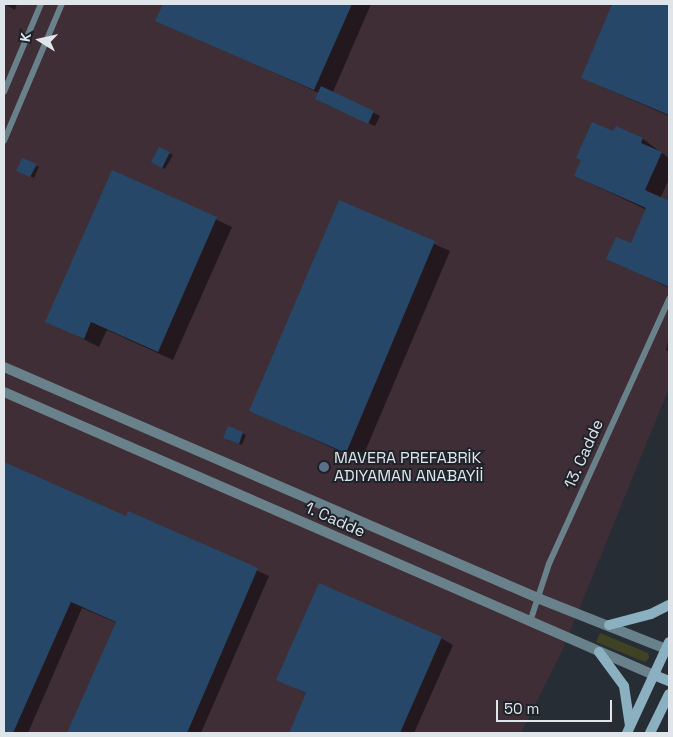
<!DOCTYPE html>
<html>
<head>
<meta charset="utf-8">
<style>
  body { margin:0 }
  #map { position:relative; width:673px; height:737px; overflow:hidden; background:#272d34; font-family:"Space Grotesk",sans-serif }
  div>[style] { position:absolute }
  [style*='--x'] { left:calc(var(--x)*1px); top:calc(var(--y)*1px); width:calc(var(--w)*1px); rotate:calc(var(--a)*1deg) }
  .industrial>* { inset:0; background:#402e37 }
  .green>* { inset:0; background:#404224 }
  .shadow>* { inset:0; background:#0007 }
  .building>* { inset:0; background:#264767 }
  .service>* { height:5.5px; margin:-2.75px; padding:0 2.75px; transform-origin:2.75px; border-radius:2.75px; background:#69818a }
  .tertiary>* { height:10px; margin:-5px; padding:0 5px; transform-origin:5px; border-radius:5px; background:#69818a }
  .secondary>* { height:10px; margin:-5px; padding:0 5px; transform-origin:5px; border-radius:5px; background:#8bb0c0 }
  .dots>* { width:14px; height:14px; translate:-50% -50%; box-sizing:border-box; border:2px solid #1d232a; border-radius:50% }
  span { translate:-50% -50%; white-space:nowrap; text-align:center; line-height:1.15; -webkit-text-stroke:4px #1d232a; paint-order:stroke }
  .street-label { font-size:16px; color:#e0e5e9 }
  .poi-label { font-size:16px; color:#e0e5e9 }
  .left { translate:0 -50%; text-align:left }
  .frame { position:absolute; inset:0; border:5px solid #e0e5e9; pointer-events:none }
  .north { position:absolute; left:15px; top:15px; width:50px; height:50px; -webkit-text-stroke:4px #1d232a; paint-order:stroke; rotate:280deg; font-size:14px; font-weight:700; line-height:20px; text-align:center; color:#e0e5e9 }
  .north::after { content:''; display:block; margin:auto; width:18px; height:22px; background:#e0e5e9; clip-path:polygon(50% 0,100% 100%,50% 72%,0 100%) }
  .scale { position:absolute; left:496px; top:700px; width:116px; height:22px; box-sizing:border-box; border:2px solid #e0e5e9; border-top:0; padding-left:6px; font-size:15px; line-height:18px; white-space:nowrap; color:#e0e5e9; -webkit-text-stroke:4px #1d232a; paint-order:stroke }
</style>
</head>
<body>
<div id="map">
  <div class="industrial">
    <i style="clip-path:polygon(4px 4px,669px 4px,669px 388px,562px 651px,521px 733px,4px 733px)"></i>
  </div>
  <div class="green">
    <i style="clip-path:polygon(600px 633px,648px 653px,649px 658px,645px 662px,596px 642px)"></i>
  </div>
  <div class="shadow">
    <i style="clip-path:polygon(4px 4px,17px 4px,15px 10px)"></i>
    <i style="clip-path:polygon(164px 4px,371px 4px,333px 92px,380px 116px,375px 126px,323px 103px,319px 93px,157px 20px)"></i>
    <i style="clip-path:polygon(606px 4px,669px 4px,669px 116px,582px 78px,612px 6px)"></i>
    <i style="clip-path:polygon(616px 128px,643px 139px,669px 158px,669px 179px,660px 199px,669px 203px,669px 288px,608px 258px,631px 245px,647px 210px,575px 176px)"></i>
    <i style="clip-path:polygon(160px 148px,173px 155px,165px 169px,153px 162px)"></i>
    <i style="clip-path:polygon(23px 159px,39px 167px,34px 178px,18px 170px)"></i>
    <i style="clip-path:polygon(113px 172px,232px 227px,173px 360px,107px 330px,99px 347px,47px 321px)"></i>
    <i style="clip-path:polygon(340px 202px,450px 251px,361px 461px,251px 411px)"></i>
    <i style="clip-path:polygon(669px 337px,669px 352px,666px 350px)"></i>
    <i style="clip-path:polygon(228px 428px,246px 435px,242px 445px,228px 440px)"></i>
    <i style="clip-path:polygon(4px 464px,127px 517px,129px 513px,269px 576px,201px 733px,68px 733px,117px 623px,82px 608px,28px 733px,4px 733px)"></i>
    <i style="clip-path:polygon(441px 638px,453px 645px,414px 733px,290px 733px,307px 694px,278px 680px)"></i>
  </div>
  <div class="building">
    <i style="clip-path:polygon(163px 4px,352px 4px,314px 90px,155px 21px)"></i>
    <i style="clip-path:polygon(612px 4px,669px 4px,669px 115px,581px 78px)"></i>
    <i style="clip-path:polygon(321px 86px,374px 111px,368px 124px,315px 99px)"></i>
    <i style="clip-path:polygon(592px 122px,613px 131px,616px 126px,643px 138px,641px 143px,662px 152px,645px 190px,669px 201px,669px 287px,606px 259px,616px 237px,631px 243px,646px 208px,574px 176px,581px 160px,576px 158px)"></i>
    <i style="clip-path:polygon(159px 147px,170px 152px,162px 168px,151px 162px)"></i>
    <i style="clip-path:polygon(22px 158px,37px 164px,30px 177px,16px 171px)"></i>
    <i style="clip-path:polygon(112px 170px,217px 217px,158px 352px,91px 322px,84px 339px,45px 322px)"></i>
    <i style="clip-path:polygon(339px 200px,435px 241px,346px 453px,249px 411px)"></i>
    <i style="clip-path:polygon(228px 426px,243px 432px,239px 444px,223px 438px)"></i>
    <i style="clip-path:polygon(4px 462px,126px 516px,128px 511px,258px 568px,187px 733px,67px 733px,116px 622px,71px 602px,13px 733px,4px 733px)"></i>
    <i style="clip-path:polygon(319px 583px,442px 637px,400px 733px,289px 733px,306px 693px,276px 680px)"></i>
  </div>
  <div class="service">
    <i style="--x:4;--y:92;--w:95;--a:-67.2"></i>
    <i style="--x:4;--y:141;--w:149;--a:-67.1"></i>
    <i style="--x:530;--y:622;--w:61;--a:-71.9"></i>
    <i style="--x:549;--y:564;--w:291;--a:-65.6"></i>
  </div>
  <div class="tertiary">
    <i style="--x:4;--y:367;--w:584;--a:23.4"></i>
    <i style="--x:540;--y:599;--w:136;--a:21.6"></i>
    <i style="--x:4;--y:392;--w:709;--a:23.53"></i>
  </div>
  <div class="secondary">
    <i style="--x:609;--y:625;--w:43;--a:-14.7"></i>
    <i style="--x:651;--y:614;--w:20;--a:-27"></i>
    <i style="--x:599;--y:652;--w:42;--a:53.7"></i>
    <i style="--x:624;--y:686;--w:40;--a:81.5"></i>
    <i style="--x:654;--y:675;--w:16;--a:22"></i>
    <i style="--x:627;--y:733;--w:100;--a:-65.2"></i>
    <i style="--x:650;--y:733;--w:43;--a:-64"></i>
  </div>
  <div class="dots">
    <i style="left:324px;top:467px;background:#5c6f8a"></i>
  </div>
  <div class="street-label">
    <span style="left:584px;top:454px;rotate:-66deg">13. Cadde</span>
    <span style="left:335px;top:520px;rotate:24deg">1. Cadde</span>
  </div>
  <div class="poi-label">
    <span class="left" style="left:334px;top:467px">MAVERA PREFABRİK<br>ADIYAMAN ANABAYİİ</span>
  </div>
  <div class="frame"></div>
  <div class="north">K</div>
  <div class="scale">50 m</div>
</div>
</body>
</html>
